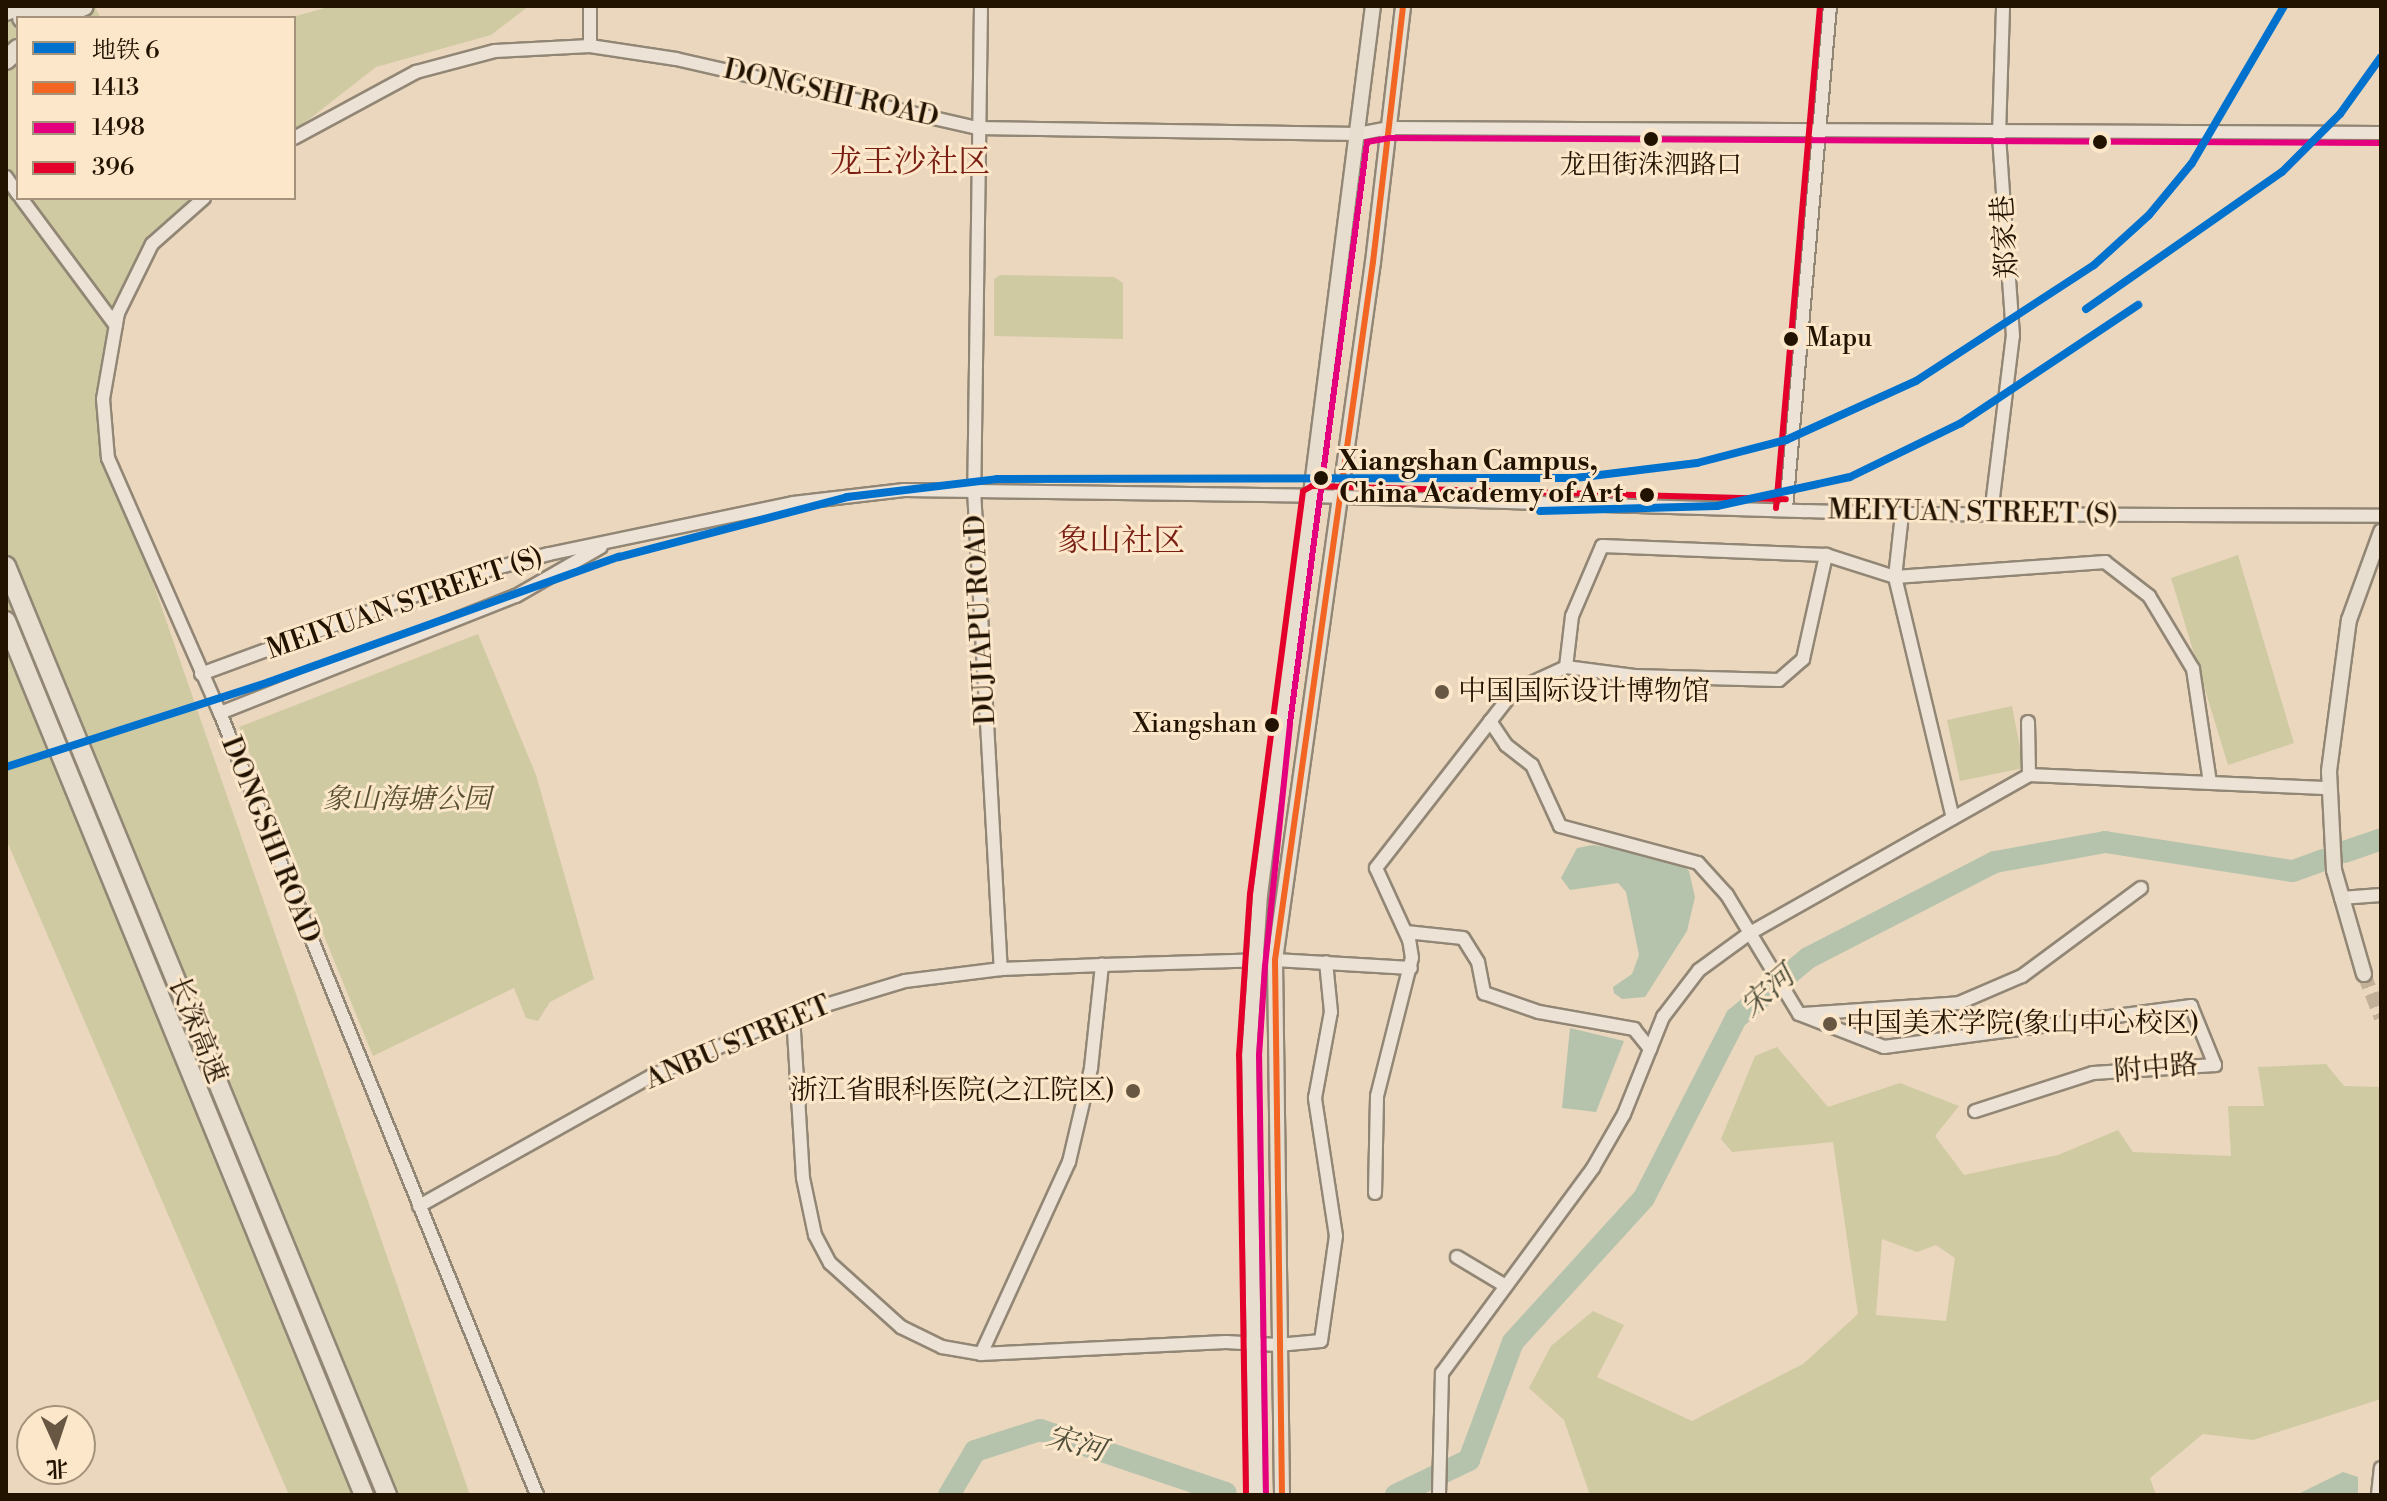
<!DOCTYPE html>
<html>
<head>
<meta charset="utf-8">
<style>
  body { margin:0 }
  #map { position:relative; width:2387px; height:1501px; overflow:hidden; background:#ead7be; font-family:"Libre Bodoni","Noto Serif SC",serif }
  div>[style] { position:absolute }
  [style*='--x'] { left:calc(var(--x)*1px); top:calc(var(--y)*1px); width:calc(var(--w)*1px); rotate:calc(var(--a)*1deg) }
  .green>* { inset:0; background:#d0caa3 }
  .water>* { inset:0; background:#b6c3ac }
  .river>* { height:22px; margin:-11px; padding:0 11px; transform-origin:11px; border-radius:11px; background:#b6c3ac }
  .major-tunnel>* { height:14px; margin-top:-7px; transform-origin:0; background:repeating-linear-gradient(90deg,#c2b098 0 14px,transparent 0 21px) }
  .roads { filter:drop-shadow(2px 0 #928675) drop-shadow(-2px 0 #928675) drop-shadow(0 2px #928675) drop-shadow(0 -2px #928675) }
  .minor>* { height:12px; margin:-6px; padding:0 6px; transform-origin:6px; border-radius:6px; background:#ece2d6 }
  .major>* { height:14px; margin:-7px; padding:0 7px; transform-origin:7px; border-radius:7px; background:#e8decf }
  .highway>* { height:18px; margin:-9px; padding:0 9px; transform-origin:9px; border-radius:9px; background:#e8decf }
  .bus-1>* { height:6px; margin:-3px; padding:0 3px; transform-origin:3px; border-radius:3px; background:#f26522 }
  .bus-2>* { height:6px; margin:-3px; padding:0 3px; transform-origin:3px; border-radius:3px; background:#e5007d }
  .bus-3>* { height:6px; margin:-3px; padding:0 3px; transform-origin:3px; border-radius:3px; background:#e4002b }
  .metro-1>* { height:8px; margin:-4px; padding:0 4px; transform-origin:4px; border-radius:4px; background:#0072ce }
  .dots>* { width:22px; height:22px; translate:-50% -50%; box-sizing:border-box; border:4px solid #fce7ca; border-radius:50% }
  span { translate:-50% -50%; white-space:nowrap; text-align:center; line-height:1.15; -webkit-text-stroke:6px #fce7ca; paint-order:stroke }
  .bus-label { font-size:26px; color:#221301 }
  .left { translate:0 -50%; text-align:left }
  .right { translate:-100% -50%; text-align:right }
  .street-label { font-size:28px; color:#221301 }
  .stop-label { font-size:28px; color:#221301; font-weight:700 }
  .poi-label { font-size:28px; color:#221301 }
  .park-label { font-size:28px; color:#585032; font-style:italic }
  .water-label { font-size:30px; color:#4e4e3a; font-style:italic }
  .quarter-label { font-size:32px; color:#7a1f14 }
  .frame { position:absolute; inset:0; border:8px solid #221301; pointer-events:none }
  .legend { position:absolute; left:16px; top:16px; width:280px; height:184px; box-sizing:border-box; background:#fce7ca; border:2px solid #a5927a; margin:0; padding:10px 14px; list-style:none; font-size:24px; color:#221301 }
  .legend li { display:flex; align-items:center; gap:16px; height:40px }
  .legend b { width:40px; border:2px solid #a5927a }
  .north { position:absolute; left:16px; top:1405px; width:80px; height:80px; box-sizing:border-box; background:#fce7ca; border:2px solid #a5927a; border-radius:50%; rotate:177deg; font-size:22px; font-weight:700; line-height:32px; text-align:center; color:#221301 }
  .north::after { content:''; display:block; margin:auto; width:28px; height:36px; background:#685843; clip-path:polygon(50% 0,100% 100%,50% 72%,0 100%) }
</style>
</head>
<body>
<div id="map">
  <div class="green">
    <i style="clip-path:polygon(6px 6px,94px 6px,101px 18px,18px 18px,18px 198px,209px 198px,152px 244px,116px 326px,103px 399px,118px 482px,470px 1495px,289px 1495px,6px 839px)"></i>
    <i style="clip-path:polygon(332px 6px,529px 6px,491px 35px,376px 67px,294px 131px,294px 18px,289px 18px)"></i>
    <i style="clip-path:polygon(1000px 275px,1114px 277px,1123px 283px,1123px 339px,994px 336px,994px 279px)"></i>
    <i style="clip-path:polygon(2238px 555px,2294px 743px,2228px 765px,2171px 578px)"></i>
    <i style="clip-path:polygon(478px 634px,536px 775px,594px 979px,550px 1002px,538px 1021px,526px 1018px,514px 988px,373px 1056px,239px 727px)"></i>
    <i style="clip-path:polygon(2012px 706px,2024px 768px,1960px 781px,1947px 720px)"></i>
    <i style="clip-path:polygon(evenodd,1777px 1047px,1828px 1107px,1900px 1083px,1959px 1106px,1935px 1136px,1964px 1175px,2058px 1155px,2118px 1130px,2133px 1152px,2231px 1156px,2228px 1106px,2264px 1106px,2258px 1067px,2326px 1064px,2344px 1086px,2381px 1087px,2381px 1399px,2253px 1440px,2203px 1434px,2150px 1478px,2156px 1495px,1590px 1495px,1564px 1420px,1529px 1388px,1551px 1346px,1593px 1311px,1624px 1325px,1597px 1377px,1692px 1421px,1803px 1364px,1858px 1314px,1833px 1142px,1732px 1152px,1721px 1139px,1755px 1056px,1777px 1047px,1882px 1239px,1917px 1252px,1936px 1245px,1955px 1258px,1946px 1321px,1876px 1315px,1882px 1239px)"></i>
  </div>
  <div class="water">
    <i style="clip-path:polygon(1593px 845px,1673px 858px,1689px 871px,1695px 897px,1687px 931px,1645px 997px,1622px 999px,1614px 993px,1613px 987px,1632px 974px,1639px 955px,1626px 892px,1618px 883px,1570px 890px,1561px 878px,1577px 848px)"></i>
    <i style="clip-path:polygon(1570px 1028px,1624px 1041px,1596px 1112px,1562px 1108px)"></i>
    <i style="clip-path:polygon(2343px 1472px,2358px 1477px,2358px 1495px,2296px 1495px)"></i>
  </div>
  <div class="river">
    <i style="--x:2344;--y:852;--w:39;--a:-19"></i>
    <i style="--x:949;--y:1495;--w:51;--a:-59.4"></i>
    <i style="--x:975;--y:1451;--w:68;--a:-17.9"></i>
    <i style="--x:1040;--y:1430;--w:196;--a:18.7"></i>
    <i style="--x:1396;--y:1495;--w:81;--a:-25.6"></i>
    <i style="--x:1469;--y:1460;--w:126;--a:-69.6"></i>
    <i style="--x:1513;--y:1342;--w:195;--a:-47.7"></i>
    <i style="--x:1644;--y:1198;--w:202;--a:-62.9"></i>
    <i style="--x:1736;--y:1018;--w:94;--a:-39.8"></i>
    <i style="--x:1808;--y:958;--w:210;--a:-27.2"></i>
    <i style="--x:1995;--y:862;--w:112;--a:-10.3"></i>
    <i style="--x:2105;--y:842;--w:190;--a:8.8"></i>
    <i style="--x:2293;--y:871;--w:32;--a:-20"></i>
  </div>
  <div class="major-tunnel">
    <i style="--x:2364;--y:974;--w:47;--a:68.9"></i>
  </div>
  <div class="roads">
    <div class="minor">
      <i style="--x:981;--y:6;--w:484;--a:90.8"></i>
      <i style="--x:974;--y:490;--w:480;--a:86.8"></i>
      <i style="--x:590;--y:46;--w:40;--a:-90"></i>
      <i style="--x:294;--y:138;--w:139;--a:-28.4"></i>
      <i style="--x:416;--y:72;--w:82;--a:-14.9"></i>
      <i style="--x:495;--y:51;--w:95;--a:-3"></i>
      <i style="--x:590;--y:46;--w:87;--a:8.6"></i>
      <i style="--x:676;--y:59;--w:309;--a:12.9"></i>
      <i style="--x:977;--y:128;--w:381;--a:0.9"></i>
      <i style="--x:1358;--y:134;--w:32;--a:-11"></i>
      <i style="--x:1389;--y:128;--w:992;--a:0.29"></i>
      <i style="--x:6;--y:177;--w:21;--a:55"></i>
      <i style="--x:21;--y:198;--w:159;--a:53.4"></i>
      <i style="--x:204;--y:198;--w:69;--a:138.5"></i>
      <i style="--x:152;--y:244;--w:77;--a:116.2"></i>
      <i style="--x:118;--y:313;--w:87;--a:99.9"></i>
      <i style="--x:103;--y:399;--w:59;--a:85.2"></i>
      <i style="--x:108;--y:458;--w:279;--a:66.3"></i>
      <i style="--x:220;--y:713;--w:844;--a:67.93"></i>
      <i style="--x:1786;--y:509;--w:505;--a:-85"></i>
      <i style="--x:1902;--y:514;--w:63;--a:96.3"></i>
      <i style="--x:1895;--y:577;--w:248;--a:76.5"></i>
      <i style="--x:1991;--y:514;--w:179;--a:-83"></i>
      <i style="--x:2013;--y:336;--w:201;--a:-94"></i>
      <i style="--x:1999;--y:135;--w:129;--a:-88.2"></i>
      <i style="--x:1566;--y:667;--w:69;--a:7.5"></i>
      <i style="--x:1634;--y:676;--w:145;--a:1.6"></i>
      <i style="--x:1779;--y:680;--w:32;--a:-41"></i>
      <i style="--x:1803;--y:659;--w:107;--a:-77.5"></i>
      <i style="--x:201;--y:674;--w:287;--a:-20.2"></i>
      <i style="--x:470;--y:575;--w:82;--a:-14.9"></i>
      <i style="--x:549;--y:554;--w:249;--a:-11.8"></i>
      <i style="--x:793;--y:503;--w:112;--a:-6.7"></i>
      <i style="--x:904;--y:490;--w:408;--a:0.8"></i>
      <i style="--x:1312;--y:496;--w:590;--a:1.75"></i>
      <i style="--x:1902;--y:514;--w:479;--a:0.2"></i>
      <i style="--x:220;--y:713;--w:318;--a:-21.6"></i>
      <i style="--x:516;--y:596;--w:98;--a:-30"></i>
      <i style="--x:1490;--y:721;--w:29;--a:56"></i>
      <i style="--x:1506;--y:745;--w:33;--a:38"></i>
      <i style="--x:1532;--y:765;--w:67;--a:65.3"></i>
      <i style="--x:1560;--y:826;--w:143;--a:15"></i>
      <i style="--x:1698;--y:863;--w:43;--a:47.8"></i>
      <i style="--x:1727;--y:895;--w:139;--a:58.8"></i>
      <i style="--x:2028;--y:722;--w:53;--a:88.9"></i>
      <i style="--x:2341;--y:898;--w:40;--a:-4.3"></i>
      <i style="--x:1406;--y:932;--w:57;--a:6"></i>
      <i style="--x:1463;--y:938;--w:28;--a:58"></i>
      <i style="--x:1478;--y:962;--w:32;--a:79"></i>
      <i style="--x:1484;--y:993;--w:58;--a:19.1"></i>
      <i style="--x:1539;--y:1012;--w:97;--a:10.1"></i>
      <i style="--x:1634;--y:1029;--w:26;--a:51"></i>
      <i style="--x:1799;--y:1014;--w:91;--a:21.2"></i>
      <i style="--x:1884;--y:1047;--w:310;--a:-7.6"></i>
      <i style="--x:2191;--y:1006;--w:64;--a:67.9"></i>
      <i style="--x:2215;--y:1065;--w:122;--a:176.2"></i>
      <i style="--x:2093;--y:1073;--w:124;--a:162.1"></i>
      <i style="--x:1803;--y:1014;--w:156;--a:-4"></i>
      <i style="--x:1959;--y:1003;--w:69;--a:-23.2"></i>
      <i style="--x:2022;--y:976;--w:148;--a:-36.5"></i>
      <i style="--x:793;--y:1015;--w:163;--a:86.5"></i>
      <i style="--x:803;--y:1178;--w:58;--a:78.1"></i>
      <i style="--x:815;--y:1235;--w:32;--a:62"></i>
      <i style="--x:830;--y:1263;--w:96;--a:42"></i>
      <i style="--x:901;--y:1327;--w:46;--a:26"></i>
      <i style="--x:942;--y:1347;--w:40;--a:10"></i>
      <i style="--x:981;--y:1354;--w:245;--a:-2.8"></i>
      <i style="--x:1226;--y:1342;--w:52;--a:3.3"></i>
      <i style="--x:1278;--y:1345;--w:43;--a:-5.3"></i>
      <i style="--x:1321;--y:1341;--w:106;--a:-81.9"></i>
      <i style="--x:1336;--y:1236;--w:140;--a:-98.7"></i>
      <i style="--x:1315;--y:1098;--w:87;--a:-79.5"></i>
      <i style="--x:1331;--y:1012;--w:50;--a:-95.7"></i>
      <i style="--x:1375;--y:1193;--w:97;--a:-88.8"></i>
      <i style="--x:1377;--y:1096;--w:142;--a:-75.8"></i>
      <i style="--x:1412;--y:958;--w:18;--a:-99"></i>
      <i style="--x:1409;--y:940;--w:79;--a:-114.6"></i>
      <i style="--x:1376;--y:868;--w:224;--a:-52.1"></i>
      <i style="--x:1514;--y:691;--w:57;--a:-24.8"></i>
      <i style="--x:1566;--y:667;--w:51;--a:-83.3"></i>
      <i style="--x:1572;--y:616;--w:76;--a:-66.8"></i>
      <i style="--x:1602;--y:546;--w:224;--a:2.3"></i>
      <i style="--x:1826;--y:555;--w:72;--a:17.7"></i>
      <i style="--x:1895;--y:577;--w:211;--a:-4.1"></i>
      <i style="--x:2105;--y:562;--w:56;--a:37.7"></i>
      <i style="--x:2149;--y:596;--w:85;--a:58.9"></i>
      <i style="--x:2193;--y:669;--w:115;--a:81.5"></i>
      <i style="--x:419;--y:1206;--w:267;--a:-29.2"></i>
      <i style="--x:652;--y:1076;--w:154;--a:-23.4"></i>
      <i style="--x:793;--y:1015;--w:117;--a:-16.9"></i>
      <i style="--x:905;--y:981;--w:97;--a:-7.1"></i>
      <i style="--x:1001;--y:969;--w:101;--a:-2.3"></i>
      <i style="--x:1102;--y:965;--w:173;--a:-1.7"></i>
      <i style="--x:1275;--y:960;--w:136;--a:3.4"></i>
      <i style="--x:1457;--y:1257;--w:55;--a:30.8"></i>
      <i style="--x:981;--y:1354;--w:211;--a:-65.4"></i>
      <i style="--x:1069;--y:1162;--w:97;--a:-76.8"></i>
      <i style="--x:1091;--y:1068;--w:104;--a:-83.9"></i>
      <i style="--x:1439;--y:1495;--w:122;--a:-88.6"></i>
      <i style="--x:1442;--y:1373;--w:255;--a:-53.6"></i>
      <i style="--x:1593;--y:1168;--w:62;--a:-60.1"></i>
      <i style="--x:1624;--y:1114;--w:105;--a:-68.1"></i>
      <i style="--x:1663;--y:1017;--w:59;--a:-52.5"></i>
      <i style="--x:1699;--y:970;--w:63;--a:-36"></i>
      <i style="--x:1750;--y:933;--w:321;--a:-29.5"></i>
      <i style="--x:2029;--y:775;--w:301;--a:2.5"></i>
      <i style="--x:2378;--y:1495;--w:27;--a:-84"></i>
    </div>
    <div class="major">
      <i style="--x:2364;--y:974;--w:108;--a:-106.1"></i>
      <i style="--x:2334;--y:870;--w:99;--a:-92.9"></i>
      <i style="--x:2329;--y:771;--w:152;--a:-82.5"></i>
      <i style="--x:2349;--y:620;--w:94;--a:-70"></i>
      <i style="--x:1256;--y:1495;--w:439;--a:-90.9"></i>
      <i style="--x:1249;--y:1056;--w:161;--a:-86.1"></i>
      <i style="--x:1260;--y:895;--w:896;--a:-82.76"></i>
      <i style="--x:1282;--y:1495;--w:535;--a:-90.75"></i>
      <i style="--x:1275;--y:960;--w:705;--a:-82.01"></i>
      <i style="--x:1373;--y:262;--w:258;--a:-83.3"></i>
    </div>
    <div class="highway">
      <i style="--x:6;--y:11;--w:13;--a:-23"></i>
      <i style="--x:22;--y:18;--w:29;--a:-25"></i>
      <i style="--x:56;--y:18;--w:30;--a:-23"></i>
      <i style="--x:6;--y:60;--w:16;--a:-43"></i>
      <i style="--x:6;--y:566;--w:1004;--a:67.7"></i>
      <i style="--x:6;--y:621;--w:944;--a:67.73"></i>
    </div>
  </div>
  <div class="bus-1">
    <i style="--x:1282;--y:1495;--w:535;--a:-90.75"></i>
    <i style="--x:1275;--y:960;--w:705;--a:-82.01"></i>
    <i style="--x:1373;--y:262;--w:258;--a:-83.3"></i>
  </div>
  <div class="bus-2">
    <i style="--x:1266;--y:1495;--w:439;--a:-90.9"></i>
    <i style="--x:1259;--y:1056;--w:90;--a:-86.2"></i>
    <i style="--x:1265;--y:966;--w:244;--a:-84.1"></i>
    <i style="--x:1290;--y:723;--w:586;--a:-82.45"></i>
    <i style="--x:1367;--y:142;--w:23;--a:-10"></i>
    <i style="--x:1390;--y:138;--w:991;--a:0.29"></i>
  </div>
  <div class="bus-3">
    <i style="--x:1776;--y:508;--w:504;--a:-84.99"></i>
    <i style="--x:1246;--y:1495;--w:440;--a:-90.9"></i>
    <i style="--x:1239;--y:1055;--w:161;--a:-86.1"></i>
    <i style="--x:1250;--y:894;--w:406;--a:-82.5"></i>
    <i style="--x:1303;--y:491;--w:10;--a:-29"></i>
    <i style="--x:1312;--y:486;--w:474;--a:1.6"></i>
  </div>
  <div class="metro-1">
    <i style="--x:2086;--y:309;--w:239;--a:-35"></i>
    <i style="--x:2282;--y:172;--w:82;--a:-45"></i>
    <i style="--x:2340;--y:114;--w:70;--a:-54.3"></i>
    <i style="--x:1540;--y:511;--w:177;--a:-1.6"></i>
    <i style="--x:1717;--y:506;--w:136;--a:-12.3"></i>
    <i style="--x:1850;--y:477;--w:123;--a:-25.9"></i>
    <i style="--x:1961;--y:423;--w:213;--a:-33.7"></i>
    <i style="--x:6;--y:767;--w:276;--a:-17.9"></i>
    <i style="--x:269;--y:682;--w:372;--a:-19.7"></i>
    <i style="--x:619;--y:557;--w:236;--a:-14.7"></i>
    <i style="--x:847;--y:497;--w:151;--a:-6.8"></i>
    <i style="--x:997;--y:479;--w:578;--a:-0.1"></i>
    <i style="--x:1575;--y:478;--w:123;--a:-7"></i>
    <i style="--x:1697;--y:463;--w:92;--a:-14.5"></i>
    <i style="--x:1786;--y:440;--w:143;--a:-24.4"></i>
    <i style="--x:1916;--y:381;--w:212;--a:-33.1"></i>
    <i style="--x:2094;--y:265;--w:74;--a:-42.3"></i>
    <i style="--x:2149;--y:215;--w:67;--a:-50.4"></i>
    <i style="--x:2192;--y:163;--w:182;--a:-59.6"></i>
  </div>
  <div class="dots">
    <i style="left:1651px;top:139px;background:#221301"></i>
    <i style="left:2100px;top:142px;background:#221301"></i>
    <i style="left:1791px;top:339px;background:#221301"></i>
    <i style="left:1321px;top:478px;background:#221301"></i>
    <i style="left:1647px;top:495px;background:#221301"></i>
    <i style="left:1442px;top:692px;background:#685843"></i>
    <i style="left:1272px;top:725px;background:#221301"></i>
    <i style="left:1830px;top:1024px;background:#685843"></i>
    <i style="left:1133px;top:1091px;background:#685843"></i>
  </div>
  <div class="bus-label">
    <span style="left:1651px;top:166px">龙田街洙泗路口</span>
    <span class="left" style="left:1806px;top:339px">Mapu</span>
    <span class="right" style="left:1257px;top:725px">Xiangshan</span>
  </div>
  <div class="street-label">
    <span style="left:831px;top:94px;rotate:13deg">DONGSHI ROAD</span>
    <span style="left:2006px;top:237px;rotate:-94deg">郑家巷</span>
    <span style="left:1973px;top:513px;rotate:1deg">MEIYUAN STREET (S)</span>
    <span style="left:405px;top:604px;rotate:-19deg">MEIYUAN STREET (S)</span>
    <span style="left:981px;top:620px;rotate:-93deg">DUJIAPU ROAD</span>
    <span style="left:270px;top:840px;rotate:68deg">DONGSHI ROAD</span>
    <span style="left:197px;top:1030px;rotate:68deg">长深高速</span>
    <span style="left:738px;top:1043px;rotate:-23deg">ANBU STREET</span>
    <span style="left:2156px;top:1069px;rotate:-5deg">附中路</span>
  </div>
  <div class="stop-label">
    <span class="left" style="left:1339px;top:478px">Xiangshan Campus,<br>China Academy of Art</span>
  </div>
  <div class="poi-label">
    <span class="left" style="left:1458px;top:692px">中国国际设计博物馆</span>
    <span class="left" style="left:1846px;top:1024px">中国美术学院(象山中心校区)</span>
    <span class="right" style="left:1115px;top:1091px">浙江省眼科医院(之江院区)</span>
  </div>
  <div class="park-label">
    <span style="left:407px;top:800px">象山海塘公园</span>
  </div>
  <div class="water-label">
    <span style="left:1768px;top:992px;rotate:-41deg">宋河</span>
    <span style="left:1076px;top:1444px;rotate:16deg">宋河</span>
  </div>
  <div class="quarter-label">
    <span style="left:910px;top:162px">龙王沙社区</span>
    <span style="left:1121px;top:541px">象山社区</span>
  </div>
  <div class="frame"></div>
  <ul class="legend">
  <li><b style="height:10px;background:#0072ce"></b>地铁 6</li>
  <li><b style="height:10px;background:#f26522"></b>1413</li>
  <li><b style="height:10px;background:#e5007d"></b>1498</li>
  <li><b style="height:10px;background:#e4002b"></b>396</li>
  </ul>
  <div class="north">北</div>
</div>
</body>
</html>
